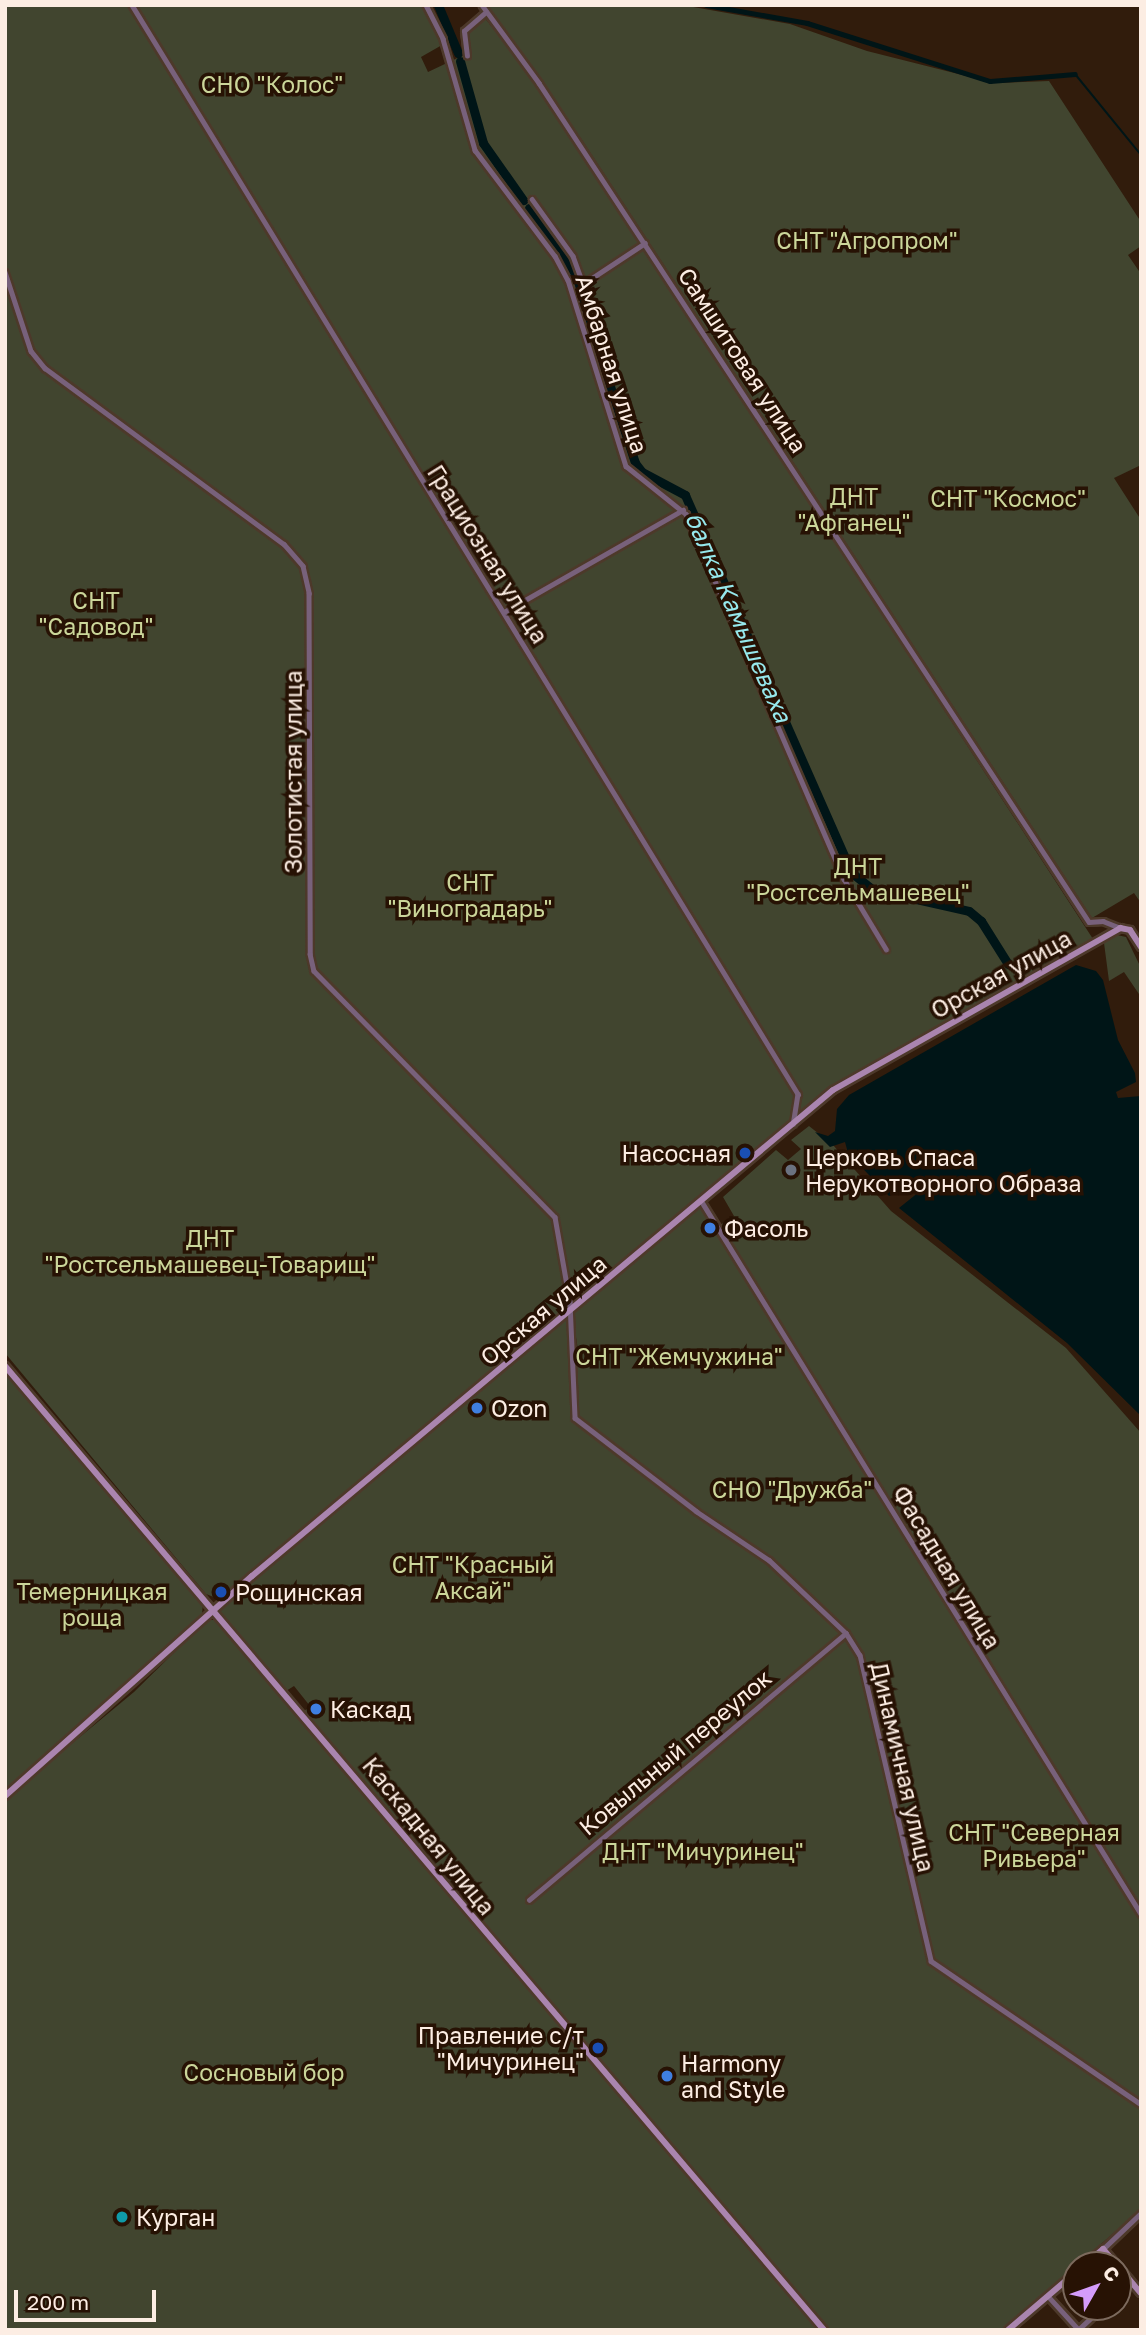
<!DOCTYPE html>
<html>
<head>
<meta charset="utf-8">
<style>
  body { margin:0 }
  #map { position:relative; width:1146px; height:2335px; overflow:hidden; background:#311c0c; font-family:"Golos Text",sans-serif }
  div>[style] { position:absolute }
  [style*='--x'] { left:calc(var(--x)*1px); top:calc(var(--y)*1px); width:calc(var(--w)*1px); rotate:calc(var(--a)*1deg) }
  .green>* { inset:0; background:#41452f }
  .water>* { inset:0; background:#001517 }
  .stream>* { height:2px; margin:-1px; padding:0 1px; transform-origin:1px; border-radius:1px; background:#001517 }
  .canal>* { height:5px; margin:-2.5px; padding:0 2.5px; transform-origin:2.5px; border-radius:2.5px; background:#001517 }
  .river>* { height:9px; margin:-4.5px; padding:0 4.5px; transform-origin:4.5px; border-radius:4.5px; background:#001517 }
  .roads { filter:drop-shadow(2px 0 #4d392a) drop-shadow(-2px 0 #4d392a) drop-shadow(0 2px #4d392a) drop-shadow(0 -2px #4d392a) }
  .street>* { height:4.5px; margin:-2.25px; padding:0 2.25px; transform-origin:2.25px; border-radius:2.25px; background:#78617b }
  .secondary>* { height:6px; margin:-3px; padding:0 3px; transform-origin:3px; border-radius:3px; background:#aa85af }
  .dots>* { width:19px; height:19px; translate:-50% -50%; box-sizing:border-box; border:4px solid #271204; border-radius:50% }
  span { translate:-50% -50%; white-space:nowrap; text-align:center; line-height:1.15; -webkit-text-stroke:7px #271204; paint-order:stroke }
  .park-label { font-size:23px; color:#cbd69a }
  .street-label { font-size:23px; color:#fcede3 }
  .poi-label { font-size:23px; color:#fcede3 }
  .right { translate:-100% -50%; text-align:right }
  .left { translate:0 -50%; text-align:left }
  .water-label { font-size:24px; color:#96e8ec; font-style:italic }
  .frame { position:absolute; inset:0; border:7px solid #fcede3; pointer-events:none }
  .north { position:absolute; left:1062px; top:2251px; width:70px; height:70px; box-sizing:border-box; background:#271204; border:2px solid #7c6a5d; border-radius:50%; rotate:50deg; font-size:19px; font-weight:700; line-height:28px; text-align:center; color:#fcede3 }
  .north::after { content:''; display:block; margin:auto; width:24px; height:32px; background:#d49cfb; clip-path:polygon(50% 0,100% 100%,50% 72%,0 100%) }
  .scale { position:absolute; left:14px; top:2290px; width:142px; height:32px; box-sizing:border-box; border:4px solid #fcede3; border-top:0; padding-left:9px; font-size:21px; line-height:24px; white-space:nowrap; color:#fcede3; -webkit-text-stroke:5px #271204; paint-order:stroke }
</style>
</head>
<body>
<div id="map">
  <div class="green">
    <i style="clip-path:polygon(5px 5px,423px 5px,442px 45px,421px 57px,428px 72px,468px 53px,466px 35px,484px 17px,535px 81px,1093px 939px,838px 1084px,566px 1313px,570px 1351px,578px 1350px,572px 1313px,702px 1203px,717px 1227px,734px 1216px,723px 1197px,776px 1150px,788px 1160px,801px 1149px,791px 1140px,809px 1126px,833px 1145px,891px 1211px,1066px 1348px,1141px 1433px,1141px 2209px,1003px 2330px,822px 2330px,302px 1713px,310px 1706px,294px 1686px,286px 1691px,220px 1613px,224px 1604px,483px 1384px,223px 1597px,216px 1598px,206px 1594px,5px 1353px)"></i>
    <i style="clip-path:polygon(485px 5px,682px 5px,790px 24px,867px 51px,994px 83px,1049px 81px,1141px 222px,1141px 246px,1128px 255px,1141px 274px,1141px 465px,1114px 478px,1141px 520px,1141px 903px,1134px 893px,1092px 918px,582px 140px)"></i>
    <i style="clip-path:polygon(1117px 935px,1126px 937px,1141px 968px,1141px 997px,1124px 972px,1109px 981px,1104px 943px)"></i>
    <i style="clip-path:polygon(5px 1369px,203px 1603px,202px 1614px,153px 1664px,5px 1791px)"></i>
    <i style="clip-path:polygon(207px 1620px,215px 1620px,819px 2330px,5px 2330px,5px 1799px,134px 1692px)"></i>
  </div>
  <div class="water">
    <i style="clip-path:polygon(1076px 965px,1096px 971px,1103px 980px,1118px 1040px,1135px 1073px,1136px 1082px,1116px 1092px,1118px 1098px,1141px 1096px,1141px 1416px,1067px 1343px,899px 1208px,924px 1188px,924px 1183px,889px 1196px,848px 1153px,845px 1142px,830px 1147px,815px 1132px,828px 1136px,835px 1131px,837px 1109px,849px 1095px)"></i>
  </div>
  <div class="stream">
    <i style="--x:1075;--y:74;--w:104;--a:50.8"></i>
  </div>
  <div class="canal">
    <i style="--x:706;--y:5;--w:103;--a:10.1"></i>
    <i style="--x:807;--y:23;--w:192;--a:17.6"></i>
    <i style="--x:990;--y:81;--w:85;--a:-4.7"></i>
  </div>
  <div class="river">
    <i style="--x:438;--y:5;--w:52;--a:67.4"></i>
    <i style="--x:460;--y:61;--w:85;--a:74.3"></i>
    <i style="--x:483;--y:143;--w:70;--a:54.9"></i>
    <i style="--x:529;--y:208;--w:75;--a:55.3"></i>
    <i style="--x:572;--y:270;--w:203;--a:71.9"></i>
    <i style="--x:635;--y:463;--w:11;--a:52"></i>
    <i style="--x:642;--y:472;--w:49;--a:28.1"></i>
    <i style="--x:685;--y:495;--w:413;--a:66.2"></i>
    <i style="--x:852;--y:873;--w:26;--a:39"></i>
    <i style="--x:872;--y:889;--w:99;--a:12.8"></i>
    <i style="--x:969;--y:911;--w:16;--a:40"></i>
    <i style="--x:981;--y:921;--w:51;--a:57.9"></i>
  </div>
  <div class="roads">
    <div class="street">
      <i style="--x:132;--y:5;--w:1277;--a:58.55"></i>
      <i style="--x:798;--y:1094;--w:30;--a:99"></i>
      <i style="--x:426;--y:5;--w:38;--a:63"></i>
      <i style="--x:443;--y:39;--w:116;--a:73.9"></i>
      <i style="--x:475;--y:150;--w:133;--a:53"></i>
      <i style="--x:555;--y:256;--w:27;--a:62"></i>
      <i style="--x:568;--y:280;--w:195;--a:72.7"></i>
      <i style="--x:626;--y:466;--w:77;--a:38.7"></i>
      <i style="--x:686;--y:514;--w:398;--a:66.6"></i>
      <i style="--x:844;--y:879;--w:82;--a:59"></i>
      <i style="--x:482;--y:5;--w:97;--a:53.8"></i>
      <i style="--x:539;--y:83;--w:1003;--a:56.75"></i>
      <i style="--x:1089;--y:922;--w:14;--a:-4"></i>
      <i style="--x:1103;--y:921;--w:18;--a:22"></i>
      <i style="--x:467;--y:56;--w:25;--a:-97"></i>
      <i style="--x:464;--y:31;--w:29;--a:-41"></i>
      <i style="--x:532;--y:199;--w:70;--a:54.3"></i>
      <i style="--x:573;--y:256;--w:30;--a:70"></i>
      <i style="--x:583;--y:284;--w:74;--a:-33.5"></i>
      <i style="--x:5;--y:272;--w:83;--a:71.8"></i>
      <i style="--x:31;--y:351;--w:22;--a:51"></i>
      <i style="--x:45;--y:368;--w:297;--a:36.4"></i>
      <i style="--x:284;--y:544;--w:29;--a:49"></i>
      <i style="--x:303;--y:566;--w:28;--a:77"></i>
      <i style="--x:309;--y:593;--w:361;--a:89.8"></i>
      <i style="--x:310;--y:954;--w:17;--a:77"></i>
      <i style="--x:314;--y:971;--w:344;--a:45.6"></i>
      <i style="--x:555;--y:1217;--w:86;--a:80"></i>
      <i style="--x:570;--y:1302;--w:116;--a:87.5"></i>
      <i style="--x:575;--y:1418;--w:153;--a:37.5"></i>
      <i style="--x:696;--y:1511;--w:88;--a:33.9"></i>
      <i style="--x:769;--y:1560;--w:106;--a:43.5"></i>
      <i style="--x:846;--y:1633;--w:26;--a:58"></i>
      <i style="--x:860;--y:1655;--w:314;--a:76.9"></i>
      <i style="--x:931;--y:1961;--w:254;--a:34.3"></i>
      <i style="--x:504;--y:612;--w:206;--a:-29.7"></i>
      <i style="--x:702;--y:1202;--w:836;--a:58.34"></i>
      <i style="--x:529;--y:1900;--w:414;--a:-40.1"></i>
      <i style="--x:1103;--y:2249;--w:52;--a:-43.5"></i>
      <i style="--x:1118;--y:2293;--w:2;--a:-27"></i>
      <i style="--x:1048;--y:2296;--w:46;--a:47.6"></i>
      <i style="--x:1078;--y:2330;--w:34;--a:-43"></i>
    </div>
    <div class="secondary">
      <i style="--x:5;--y:1366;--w:1265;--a:49.65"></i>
      <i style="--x:5;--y:1796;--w:331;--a:-41.7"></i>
      <i style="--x:252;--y:1576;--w:757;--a:-39.91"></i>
      <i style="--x:833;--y:1090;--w:330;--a:-29.4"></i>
      <i style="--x:1120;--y:928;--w:10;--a:11"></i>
      <i style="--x:1130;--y:930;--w:20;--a:57"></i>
      <i style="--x:1084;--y:2265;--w:25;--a:-40"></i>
      <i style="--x:1103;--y:2249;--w:21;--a:49"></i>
      <i style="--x:1118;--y:2266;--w:35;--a:50"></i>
      <i style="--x:1008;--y:2330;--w:89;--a:-40.5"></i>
    </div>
  </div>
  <div class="dots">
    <i style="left:745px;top:1153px;background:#1a4fb4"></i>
    <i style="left:791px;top:1170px;background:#6b7280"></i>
    <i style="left:710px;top:1228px;background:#3f7fe0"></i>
    <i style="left:477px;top:1408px;background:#3f7fe0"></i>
    <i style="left:221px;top:1592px;background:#1a4fb4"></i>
    <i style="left:316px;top:1709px;background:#3f7fe0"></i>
    <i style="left:598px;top:2048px;background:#1a4fb4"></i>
    <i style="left:667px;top:2076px;background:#3f7fe0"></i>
    <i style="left:122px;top:2217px;background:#0f9aa8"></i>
  </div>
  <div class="park-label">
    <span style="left:272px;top:84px">СНО "Колос"</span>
    <span style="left:867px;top:240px">СНТ "Агропром"</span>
    <span style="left:854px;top:509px">ДНТ<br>"Афганец"</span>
    <span style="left:1008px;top:498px">СНТ "Космос"</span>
    <span style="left:96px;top:613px">СНТ<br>"Садовод"</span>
    <span style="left:858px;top:879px">ДНТ<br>"Ростсельмашевец"</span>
    <span style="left:470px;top:895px">СНТ<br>"Виноградарь"</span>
    <span style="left:210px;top:1251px">ДНТ<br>"Ростсельмашевец-Товарищ"</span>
    <span style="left:679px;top:1356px">СНТ "Жемчужина"</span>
    <span style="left:792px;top:1489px">СНО "Дружба"</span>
    <span style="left:473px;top:1577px">СНТ "Красный<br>Аксай"</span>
    <span style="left:92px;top:1604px">Темерницкая<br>роща</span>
    <span style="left:1034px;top:1845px">СНТ "Северная<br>Ривьера"</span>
    <span style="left:703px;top:1851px">ДНТ "Мичуринец"</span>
    <span style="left:264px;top:2072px">Сосновый бор</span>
  </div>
  <div class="street-label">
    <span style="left:743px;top:360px;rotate:57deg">Самшитовая улица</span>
    <span style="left:612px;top:364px;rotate:72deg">Амбарная улица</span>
    <span style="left:488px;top:554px;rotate:58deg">Грациозная улица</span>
    <span style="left:293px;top:772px;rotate:-90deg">Золотистая улица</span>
    <span style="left:1001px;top:974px;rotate:-29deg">Орская улица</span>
    <span style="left:543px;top:1310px;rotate:-40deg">Орская улица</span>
    <span style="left:947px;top:1567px;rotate:59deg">Фасадная улица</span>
    <span style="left:675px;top:1752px;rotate:-40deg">Ковыльный переулок</span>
    <span style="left:903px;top:1767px;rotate:77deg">Динамичная улица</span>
    <span style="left:429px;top:1836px;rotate:51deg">Каскадная улица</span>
  </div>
  <div class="poi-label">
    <span class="right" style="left:731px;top:1153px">Насосная</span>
    <span class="left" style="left:805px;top:1170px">Церковь Спаса<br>Нерукотворного Образа</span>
    <span class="left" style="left:724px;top:1228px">Фасоль</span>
    <span class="left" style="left:491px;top:1408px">Ozon</span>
    <span class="left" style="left:235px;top:1592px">Рощинская</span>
    <span class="left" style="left:330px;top:1709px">Каскад</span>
    <span class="right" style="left:584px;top:2048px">Правление с/т<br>"Мичуринец"</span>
    <span class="left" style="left:681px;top:2076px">Harmony<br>and Style</span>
    <span class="left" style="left:136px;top:2217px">Курган</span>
  </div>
  <div class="water-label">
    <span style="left:739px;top:617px;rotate:66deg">балка Камышеваха</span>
  </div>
  <div class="frame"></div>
  <div class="north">С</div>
  <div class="scale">200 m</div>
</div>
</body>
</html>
